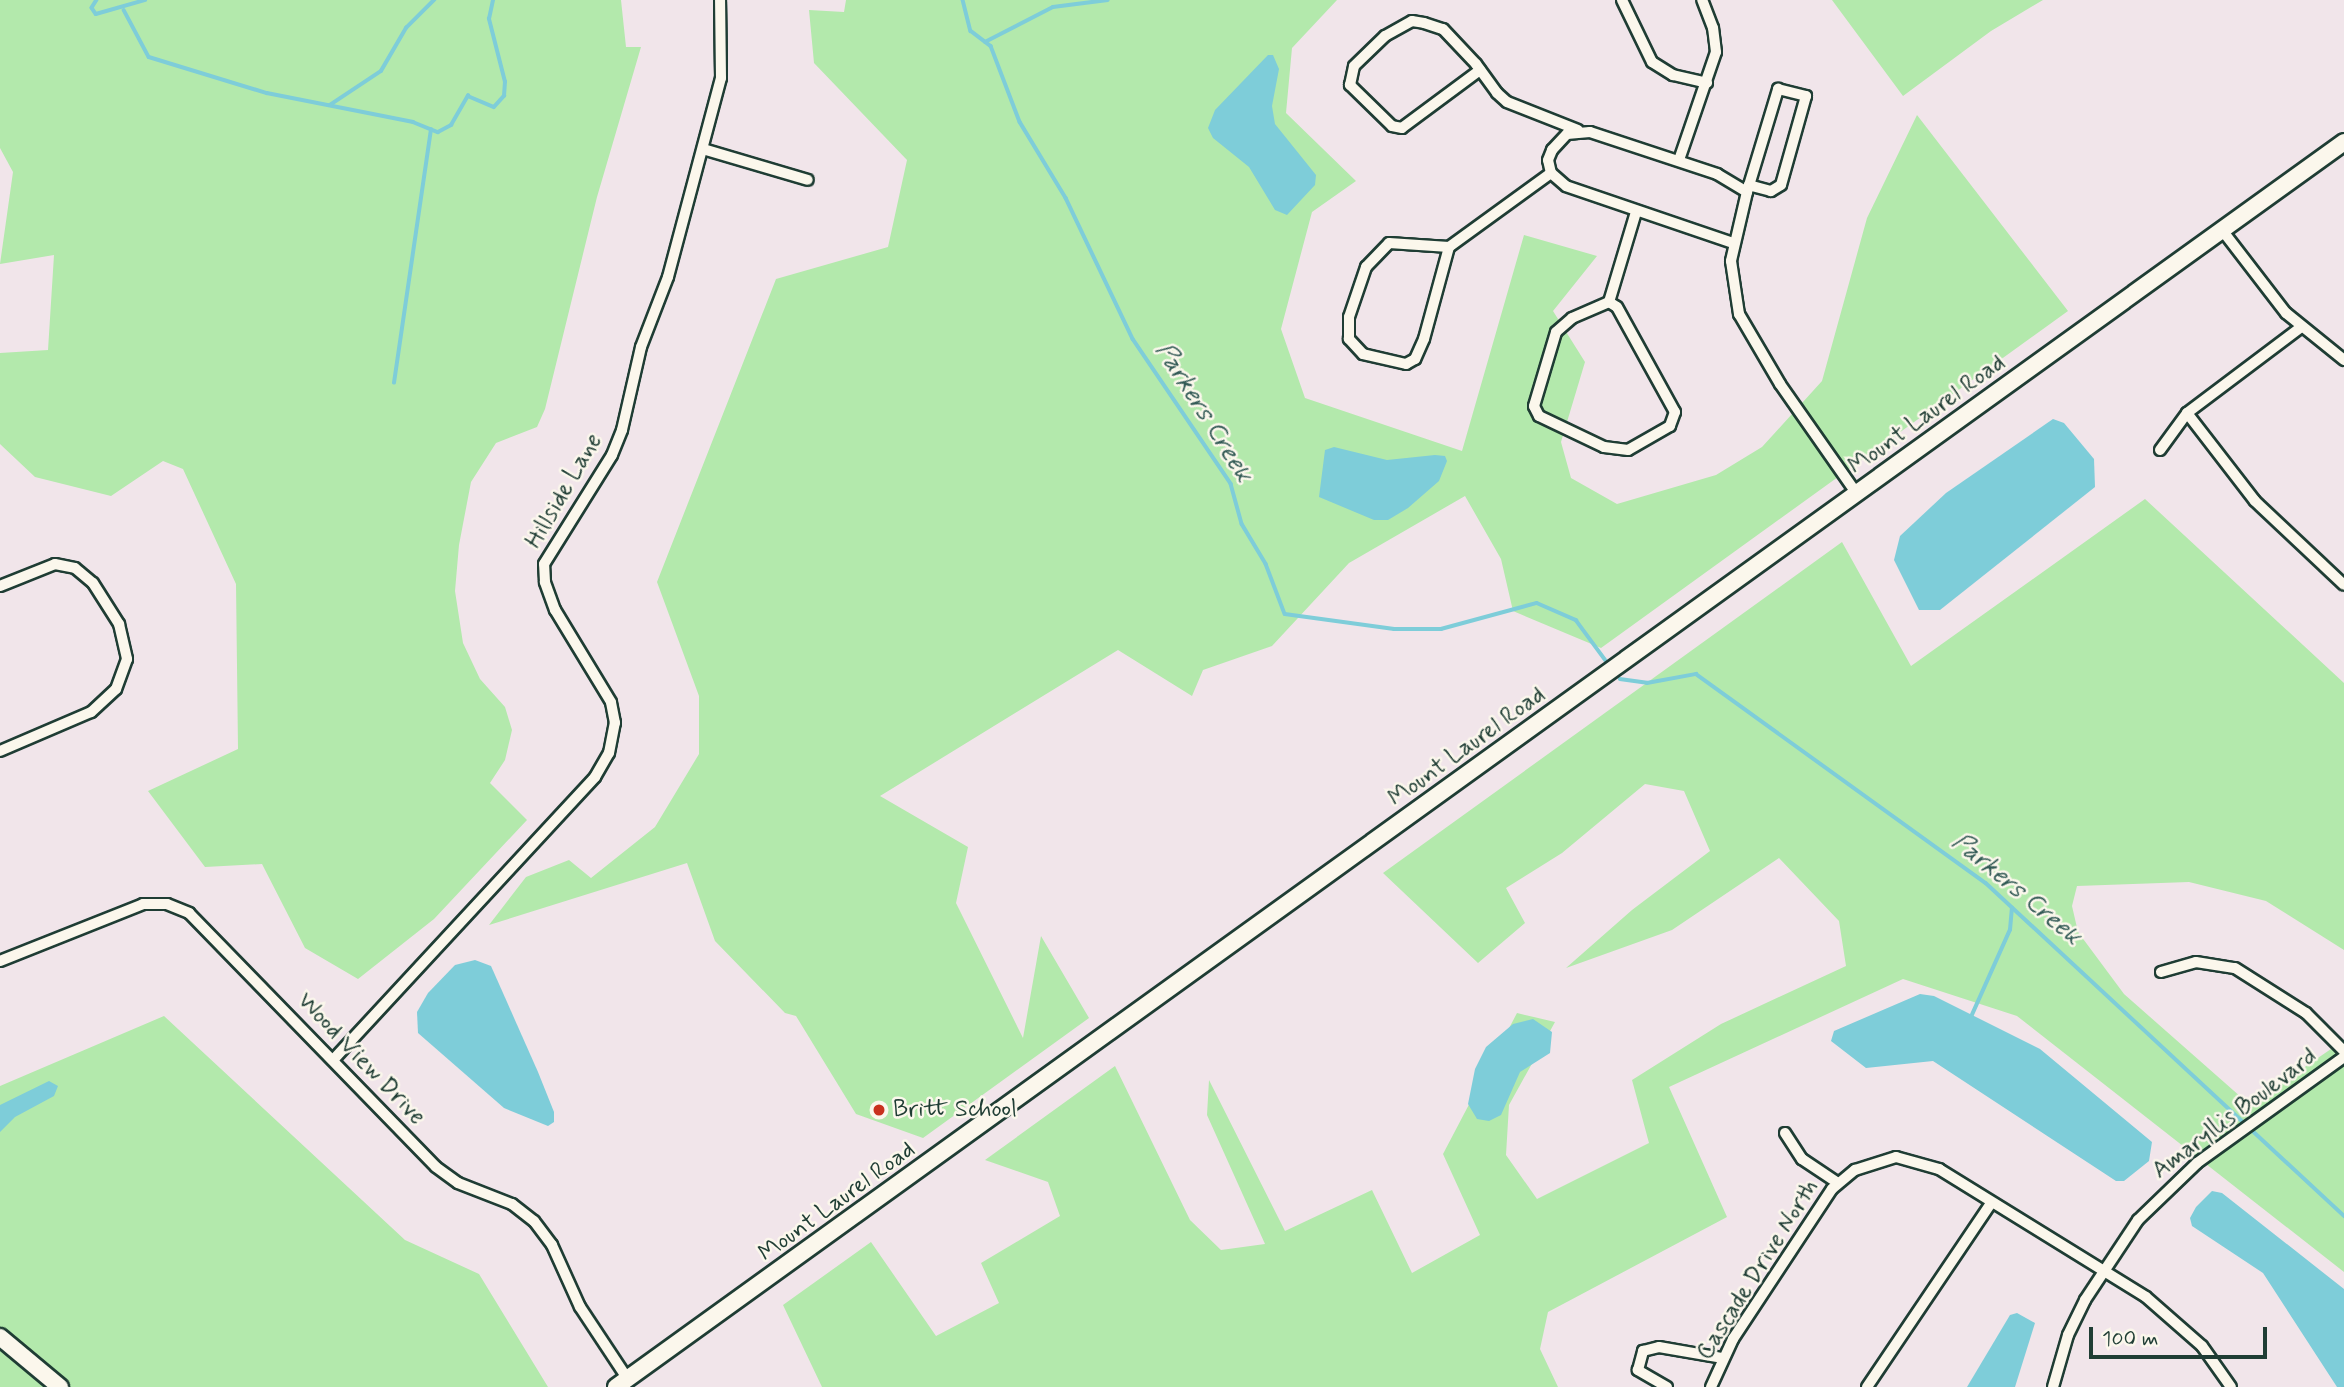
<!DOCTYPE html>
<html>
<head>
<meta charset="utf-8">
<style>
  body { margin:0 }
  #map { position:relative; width:2344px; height:1387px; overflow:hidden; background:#f1e5ea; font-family:Mynerve,sans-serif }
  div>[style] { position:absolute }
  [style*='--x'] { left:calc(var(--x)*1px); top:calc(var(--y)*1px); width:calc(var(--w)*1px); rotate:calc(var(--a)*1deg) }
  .green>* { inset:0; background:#b3e9ac }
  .water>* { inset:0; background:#7ecdd9 }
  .stream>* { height:3.5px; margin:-1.75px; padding:0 1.75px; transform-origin:1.75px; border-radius:1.75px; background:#7ecdd9 }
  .roads { filter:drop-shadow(2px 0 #1f3d34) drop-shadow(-2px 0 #1f3d34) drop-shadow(0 2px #1f3d34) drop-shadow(0 -2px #1f3d34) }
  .street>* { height:10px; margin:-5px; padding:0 5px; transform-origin:5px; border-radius:5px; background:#fbf7ec }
  .secondary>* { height:16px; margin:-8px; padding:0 8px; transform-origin:8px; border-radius:8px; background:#fbf7ec }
  .dots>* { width:19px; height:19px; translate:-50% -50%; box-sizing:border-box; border:4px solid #fbf7ec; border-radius:50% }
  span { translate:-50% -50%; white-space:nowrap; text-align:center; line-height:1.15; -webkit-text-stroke:5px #fbf7ec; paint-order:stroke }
  .street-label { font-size:24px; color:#1f3d34 }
  .poi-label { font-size:24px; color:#1f3d34 }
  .left { translate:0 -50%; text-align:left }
  .water-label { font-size:26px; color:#325a55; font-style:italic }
  .scale { position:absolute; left:2089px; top:1327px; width:178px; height:32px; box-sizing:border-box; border:4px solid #1f3d34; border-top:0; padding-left:9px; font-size:21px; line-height:24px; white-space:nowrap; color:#1f3d34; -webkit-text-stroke:5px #fbf7ec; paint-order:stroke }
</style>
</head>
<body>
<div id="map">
  <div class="green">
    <i style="clip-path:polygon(0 0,621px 0,626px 47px,641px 47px,597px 197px,545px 409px,537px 427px,496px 443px,471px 482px,459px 545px,455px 591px,463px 643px,480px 679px,505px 707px,512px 730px,505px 760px,490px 783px,527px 820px,434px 919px,358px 979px,305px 948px,262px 864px,205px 867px,148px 791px,238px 749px,236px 584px,183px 469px,163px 461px,111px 496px,35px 477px,0 444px,0 353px,48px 350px,54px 255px,0 264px,13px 172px,0 148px)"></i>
    <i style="clip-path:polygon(846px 0,1337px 0,1292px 48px,1286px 113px,1356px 181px,1312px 212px,1281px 329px,1305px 398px,1462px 451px,1524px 235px,1597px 256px,1553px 311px,1585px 362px,1561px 442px,1571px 478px,1617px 504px,1716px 475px,1762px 447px,1822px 381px,1867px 218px,1917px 115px,2068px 311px,1601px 648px,1513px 611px,1501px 559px,1465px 496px,1349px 563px,1272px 646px,1203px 670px,1192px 696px,1118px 650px,880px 796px,968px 847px,956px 903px,1023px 1038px,1041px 936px,1089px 1018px,923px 1138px,856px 1114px,796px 1016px,785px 1013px,715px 941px,687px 863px,489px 925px,526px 877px,569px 860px,591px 878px,655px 827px,699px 754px,699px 696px,657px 582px,776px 279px,888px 247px,907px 160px,814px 63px,809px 10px,844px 12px)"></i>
    <i style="clip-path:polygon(1832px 0,2043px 0,1991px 31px,1903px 96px)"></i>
    <i style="clip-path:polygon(2145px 499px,2344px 683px,2344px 950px,2266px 901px,2189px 882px,2077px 886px,2072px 906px,2078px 932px,2124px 994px,2250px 1105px,2344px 1040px,2344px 1272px,2017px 1016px,1903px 979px,1669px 1087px,1727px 1217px,1548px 1312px,1540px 1349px,1558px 1387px,822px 1387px,783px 1305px,871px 1242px,936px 1336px,999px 1303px,981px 1263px,1060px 1216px,1048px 1182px,985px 1160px,1115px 1066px,1190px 1220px,1221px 1250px,1265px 1244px,1207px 1115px,1209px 1080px,1285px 1231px,1372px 1190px,1412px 1273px,1480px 1235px,1443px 1154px,1517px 1013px,1555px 1022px,1509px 1105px,1506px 1155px,1537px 1199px,1649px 1143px,1632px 1080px,1721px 1024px,1846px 966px,1839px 921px,1779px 858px,1672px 930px,1566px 968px,1632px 910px,1710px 851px,1684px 791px,1645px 784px,1562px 853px,1506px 888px,1525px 923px,1478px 963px,1383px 873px,1842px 542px,1911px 666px)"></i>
    <i style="clip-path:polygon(164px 1016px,405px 1240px,479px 1274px,548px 1387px,0 1387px,0 1086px)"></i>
  </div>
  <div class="water">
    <i style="clip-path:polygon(1268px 55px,1273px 55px,1279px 69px,1272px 106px,1275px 124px,1316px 175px,1315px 185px,1287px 215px,1275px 210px,1249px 167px,1213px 138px,1208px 128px,1215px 110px)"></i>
    <i style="clip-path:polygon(2053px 419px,2064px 423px,2094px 459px,2095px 487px,1940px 610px,1919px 610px,1894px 560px,1900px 536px,1946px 493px)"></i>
    <i style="clip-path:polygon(1334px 447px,1387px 460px,1435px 455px,1445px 456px,1447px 461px,1439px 481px,1408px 508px,1388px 520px,1374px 520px,1319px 497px,1325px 450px)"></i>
    <i style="clip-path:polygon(475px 960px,491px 966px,538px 1072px,554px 1112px,554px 1122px,548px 1126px,504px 1108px,418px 1033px,417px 1012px,428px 993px,455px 965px)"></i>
    <i style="clip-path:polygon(1920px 994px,1934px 996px,2040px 1049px,2152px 1142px,2149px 1161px,2124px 1181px,2116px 1181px,1933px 1061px,1866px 1068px,1831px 1041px,1834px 1031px)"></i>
    <i style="clip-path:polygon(1533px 1019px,1552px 1032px,1550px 1053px,1520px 1072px,1501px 1115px,1489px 1121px,1477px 1119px,1468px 1104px,1475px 1069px,1486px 1047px,1513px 1024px)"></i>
    <i style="clip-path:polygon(49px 1081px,58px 1086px,54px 1096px,15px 1117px,0 1132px,0 1105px)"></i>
    <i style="clip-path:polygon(2212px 1191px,2222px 1193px,2344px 1289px,2344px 1387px,2337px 1387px,2263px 1273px,2192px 1226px,2190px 1218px,2196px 1207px)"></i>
    <i style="clip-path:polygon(2017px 1313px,2035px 1323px,2015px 1387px,1967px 1387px,2010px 1315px)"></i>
  </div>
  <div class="stream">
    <i style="--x:97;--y:0;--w:9;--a:122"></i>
    <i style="--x:92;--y:8;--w:7;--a:56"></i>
    <i style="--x:96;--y:14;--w:51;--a:-15.9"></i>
    <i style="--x:963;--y:0;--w:32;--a:76"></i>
    <i style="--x:971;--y:31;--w:25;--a:37"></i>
    <i style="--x:991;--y:46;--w:81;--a:69.1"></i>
    <i style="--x:1020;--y:122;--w:89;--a:58.8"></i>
    <i style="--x:1066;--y:198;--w:156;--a:64.6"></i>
    <i style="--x:1133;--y:339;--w:175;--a:55.9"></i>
    <i style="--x:1231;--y:484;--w:41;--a:74.6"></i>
    <i style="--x:1242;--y:524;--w:47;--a:59"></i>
    <i style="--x:1266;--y:564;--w:53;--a:69.2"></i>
    <i style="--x:1285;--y:614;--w:110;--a:7.8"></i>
    <i style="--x:1394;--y:629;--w:47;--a:0"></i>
    <i style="--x:1441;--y:629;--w:99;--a:-15.2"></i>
    <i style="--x:1537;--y:603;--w:43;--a:23.6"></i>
    <i style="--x:1576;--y:620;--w:52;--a:53.6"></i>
    <i style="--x:124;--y:10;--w:53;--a:62"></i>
    <i style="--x:149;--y:57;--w:123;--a:17"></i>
    <i style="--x:267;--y:93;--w:149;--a:11.2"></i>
    <i style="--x:413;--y:122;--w:27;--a:22"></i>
    <i style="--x:438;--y:132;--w:15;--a:-28"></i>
    <i style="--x:451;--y:125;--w:34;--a:-60"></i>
    <i style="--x:468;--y:96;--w:28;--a:23"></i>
    <i style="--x:494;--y:107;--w:15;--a:-48"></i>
    <i style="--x:504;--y:96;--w:14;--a:-86"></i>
    <i style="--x:505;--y:82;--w:65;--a:-104.3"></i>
    <i style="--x:489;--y:19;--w:19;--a:-78"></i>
    <i style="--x:985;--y:42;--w:76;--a:-27.2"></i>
    <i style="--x:1053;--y:7;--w:55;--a:-7.3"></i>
    <i style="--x:330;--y:105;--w:61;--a:-33.7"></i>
    <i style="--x:381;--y:71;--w:50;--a:-59.8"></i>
    <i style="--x:406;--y:28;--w:40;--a:-45"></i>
    <i style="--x:394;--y:383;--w:256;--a:-81.7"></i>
    <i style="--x:1620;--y:679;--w:27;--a:8"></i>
    <i style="--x:1647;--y:683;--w:50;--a:-10.4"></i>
    <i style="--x:1696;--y:674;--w:357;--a:35.8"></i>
    <i style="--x:1986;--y:883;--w:489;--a:42.9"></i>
    <i style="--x:1971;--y:1017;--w:95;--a:-65.9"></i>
    <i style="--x:2010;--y:930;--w:22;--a:-85"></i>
  </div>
  <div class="roads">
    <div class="street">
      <i style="--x:1622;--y:0;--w:69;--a:64.2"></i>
      <i style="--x:1652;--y:62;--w:25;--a:32"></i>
      <i style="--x:1673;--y:75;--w:35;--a:13"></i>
      <i style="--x:1480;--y:70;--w:97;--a:143.4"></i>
      <i style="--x:1402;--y:128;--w:10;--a:-169"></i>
      <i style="--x:1392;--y:126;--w:59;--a:-135.7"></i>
      <i style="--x:1350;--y:85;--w:19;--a:-78"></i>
      <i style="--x:1354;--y:66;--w:43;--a:-44.1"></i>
      <i style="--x:1385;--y:36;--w:31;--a:-29"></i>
      <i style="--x:1412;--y:21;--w:12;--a:9"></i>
      <i style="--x:1424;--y:23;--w:20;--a:18"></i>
      <i style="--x:1443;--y:29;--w:48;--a:46.7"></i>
      <i style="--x:1476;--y:64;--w:36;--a:54"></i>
      <i style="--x:1497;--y:93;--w:13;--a:42"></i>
      <i style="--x:1507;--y:102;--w:76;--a:21.5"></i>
      <i style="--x:703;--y:149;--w:109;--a:16.4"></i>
      <i style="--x:1679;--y:160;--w:114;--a:-71.1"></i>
      <i style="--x:1716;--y:52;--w:24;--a:-97"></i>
      <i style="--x:1713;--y:28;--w:30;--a:-111"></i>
      <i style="--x:1747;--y:192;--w:108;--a:-73.2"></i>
      <i style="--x:1778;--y:89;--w:29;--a:14"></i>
      <i style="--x:1806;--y:96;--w:92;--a:105.7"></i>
      <i style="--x:1781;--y:185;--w:12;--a:149"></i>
      <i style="--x:1771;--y:191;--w:23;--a:-165"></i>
      <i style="--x:2222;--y:230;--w:105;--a:52.4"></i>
      <i style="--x:2286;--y:313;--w:75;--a:39"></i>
      <i style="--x:1389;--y:243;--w:60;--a:3.8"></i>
      <i style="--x:1449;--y:247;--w:95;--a:105.2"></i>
      <i style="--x:1424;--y:339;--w:22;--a:114"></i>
      <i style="--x:1415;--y:359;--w:10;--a:151"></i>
      <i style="--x:1406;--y:364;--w:44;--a:-166.9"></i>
      <i style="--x:1363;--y:354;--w:21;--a:-133"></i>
      <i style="--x:1349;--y:339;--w:22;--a:-90"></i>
      <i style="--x:1349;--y:317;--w:53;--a:-71.2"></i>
      <i style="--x:1366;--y:267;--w:33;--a:-46"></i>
      <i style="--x:1733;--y:243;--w:176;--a:-161.2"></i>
      <i style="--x:1566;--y:186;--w:20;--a:-139"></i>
      <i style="--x:1551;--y:173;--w:13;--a:-103"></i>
      <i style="--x:1548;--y:160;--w:11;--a:-68"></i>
      <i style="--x:1552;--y:150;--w:22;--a:-47"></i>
      <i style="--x:1567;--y:134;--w:23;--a:-5"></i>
      <i style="--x:1590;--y:132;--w:134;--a:18.3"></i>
      <i style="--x:1717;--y:174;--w:35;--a:31"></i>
      <i style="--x:1747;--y:192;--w:71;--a:103.1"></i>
      <i style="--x:1731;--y:261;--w:54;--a:81.4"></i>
      <i style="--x:1739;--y:314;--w:81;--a:59.6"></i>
      <i style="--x:1780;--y:384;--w:134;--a:55"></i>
      <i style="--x:1449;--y:247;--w:126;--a:-36"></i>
      <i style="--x:1609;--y:302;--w:9;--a:32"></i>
      <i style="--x:1617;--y:307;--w:120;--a:61.1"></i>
      <i style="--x:1675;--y:412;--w:15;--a:110"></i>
      <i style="--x:1670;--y:426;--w:48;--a:150.3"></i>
      <i style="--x:1628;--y:450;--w:24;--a:-173"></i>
      <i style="--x:1604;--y:447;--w:72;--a:-154.5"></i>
      <i style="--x:1539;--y:416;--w:11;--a:-117"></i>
      <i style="--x:1534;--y:406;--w:77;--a:-73.4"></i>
      <i style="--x:1556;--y:332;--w:21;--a:-41"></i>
      <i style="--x:1572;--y:318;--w:40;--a:-23.4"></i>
      <i style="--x:1609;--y:302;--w:94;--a:-73.3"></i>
      <i style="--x:2187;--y:413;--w:111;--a:52.3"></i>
      <i style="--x:2255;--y:501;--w:122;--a:43.3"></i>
      <i style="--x:2160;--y:450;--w:46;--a:-53.9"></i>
      <i style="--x:2187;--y:413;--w:141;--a:-37"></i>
      <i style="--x:0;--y:586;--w:59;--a:-21.8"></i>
      <i style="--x:55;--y:564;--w:20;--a:11"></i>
      <i style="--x:75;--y:568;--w:23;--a:40"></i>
      <i style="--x:93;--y:583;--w:49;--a:57.6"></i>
      <i style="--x:119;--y:624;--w:36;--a:77"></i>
      <i style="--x:127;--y:659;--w:32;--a:110"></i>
      <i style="--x:116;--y:689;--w:34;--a:137"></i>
      <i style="--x:91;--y:712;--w:99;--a:156.8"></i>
      <i style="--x:0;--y:961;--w:154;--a:-21.7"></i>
      <i style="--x:143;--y:904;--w:24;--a:0"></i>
      <i style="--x:167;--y:904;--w:24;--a:22"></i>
      <i style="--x:189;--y:913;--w:354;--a:45.8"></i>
      <i style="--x:436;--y:1167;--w:27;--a:36"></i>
      <i style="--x:458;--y:1183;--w:58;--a:21.3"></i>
      <i style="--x:512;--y:1204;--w:28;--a:38"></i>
      <i style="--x:534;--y:1221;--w:30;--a:53"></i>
      <i style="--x:552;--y:1245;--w:68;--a:65.7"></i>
      <i style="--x:580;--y:1307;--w:85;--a:56.5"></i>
      <i style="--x:2161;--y:972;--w:36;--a:-16"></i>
      <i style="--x:2196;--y:962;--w:39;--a:9"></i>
      <i style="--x:2235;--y:968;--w:84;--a:32.4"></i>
      <i style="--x:2306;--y:1013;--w:54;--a:45"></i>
      <i style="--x:333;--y:1060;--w:386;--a:-47.2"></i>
      <i style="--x:595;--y:777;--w:28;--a:-60"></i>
      <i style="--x:609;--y:753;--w:31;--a:-79"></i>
      <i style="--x:615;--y:723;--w:21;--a:-101"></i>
      <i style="--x:611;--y:702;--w:108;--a:-121.3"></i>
      <i style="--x:555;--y:610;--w:30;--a:-110"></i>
      <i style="--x:545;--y:582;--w:18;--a:-93"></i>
      <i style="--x:544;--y:564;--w:128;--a:-58"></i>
      <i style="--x:612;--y:455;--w:27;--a:-68"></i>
      <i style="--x:622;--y:430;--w:85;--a:-77.1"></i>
      <i style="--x:641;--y:347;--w:75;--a:-68.9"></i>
      <i style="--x:668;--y:277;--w:206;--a:-75.1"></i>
      <i style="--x:721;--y:78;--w:78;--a:-90.7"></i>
      <i style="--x:1785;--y:1133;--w:31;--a:57"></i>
      <i style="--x:1802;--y:1159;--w:43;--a:33.7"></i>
      <i style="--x:1667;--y:1387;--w:34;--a:-150"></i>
      <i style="--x:1638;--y:1370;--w:20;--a:-75"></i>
      <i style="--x:1643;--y:1351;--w:16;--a:-14"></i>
      <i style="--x:1659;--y:1347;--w:65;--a:9.8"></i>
      <i style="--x:1711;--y:1387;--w:53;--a:-65.4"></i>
      <i style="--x:1733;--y:1339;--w:180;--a:-56.6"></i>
      <i style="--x:1832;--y:1189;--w:30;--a:-40"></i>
      <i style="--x:1855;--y:1170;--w:43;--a:-17.6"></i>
      <i style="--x:1896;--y:1157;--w:45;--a:15.6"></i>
      <i style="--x:1939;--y:1169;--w:243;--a:31.7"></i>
      <i style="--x:2146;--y:1297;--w:74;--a:41.2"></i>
      <i style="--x:2202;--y:1346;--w:50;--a:54.7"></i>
      <i style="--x:1867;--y:1387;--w:222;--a:-56"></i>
      <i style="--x:2053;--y:1387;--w:54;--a:-73.9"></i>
      <i style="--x:2068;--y:1335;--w:39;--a:-64"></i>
      <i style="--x:2085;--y:1300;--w:96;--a:-56.5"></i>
      <i style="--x:2138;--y:1220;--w:82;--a:-44"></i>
      <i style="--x:2197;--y:1163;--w:181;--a:-35.8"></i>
    </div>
    <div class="secondary">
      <i style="--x:0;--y:1337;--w:78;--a:39.8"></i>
      <i style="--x:616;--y:1387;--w:2130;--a:-35.77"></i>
    </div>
  </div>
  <div class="dots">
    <i style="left:879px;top:1110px;background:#c8321e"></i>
  </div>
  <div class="street-label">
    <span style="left:1927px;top:415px;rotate:-36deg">Mount Laurel Road</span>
    <span style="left:564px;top:491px;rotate:-60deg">Hillside Lane</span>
    <span style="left:1467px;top:747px;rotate:-36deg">Mount Laurel Road</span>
    <span style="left:361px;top:1059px;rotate:46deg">Wood View Drive</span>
    <span style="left:2235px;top:1114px;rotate:-37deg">Amaryllis Boulevard</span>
    <span style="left:837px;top:1202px;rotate:-36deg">Mount Laurel Road</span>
    <span style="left:1758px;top:1270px;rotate:-58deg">Cascade Drive North</span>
  </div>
  <div class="poi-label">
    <span class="left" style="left:893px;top:1110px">Britt School</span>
  </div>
  <div class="water-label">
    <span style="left:1203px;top:413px;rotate:58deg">Parkers Creek</span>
    <span style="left:2016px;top:890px;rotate:40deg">Parkers Creek</span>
  </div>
  <div class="scale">100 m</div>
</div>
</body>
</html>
